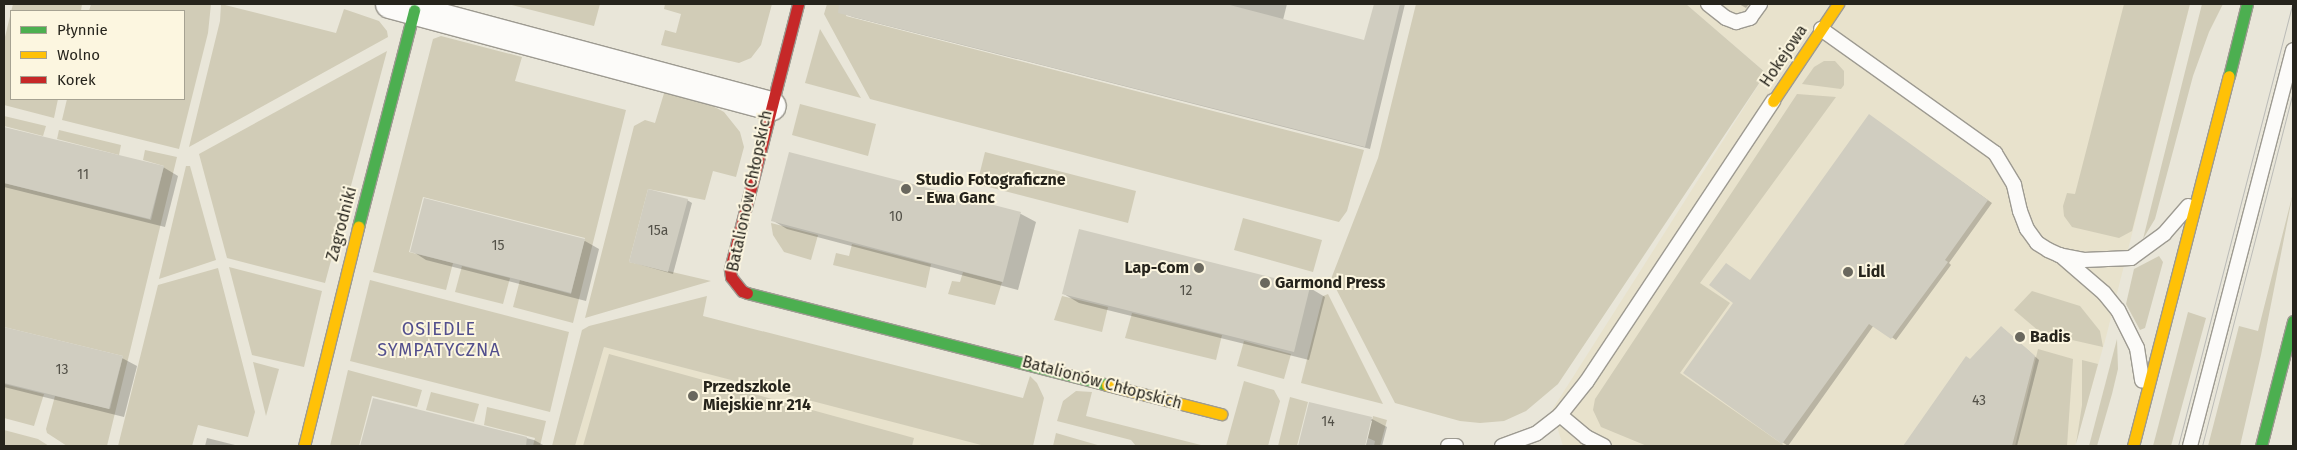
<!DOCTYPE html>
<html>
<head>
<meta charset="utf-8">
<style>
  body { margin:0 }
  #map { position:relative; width:2297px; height:450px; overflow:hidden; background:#e9e6d9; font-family:"Fira Sans",sans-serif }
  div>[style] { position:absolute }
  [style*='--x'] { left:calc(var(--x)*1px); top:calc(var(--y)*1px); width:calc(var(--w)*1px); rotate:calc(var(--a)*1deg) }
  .built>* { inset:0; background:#e8e2cc }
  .green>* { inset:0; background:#d1ccb7 }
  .shadow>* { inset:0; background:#0003 }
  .building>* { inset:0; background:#d0cdc0 }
  .roads { filter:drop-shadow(1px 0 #9d9a91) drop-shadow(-1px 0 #9d9a91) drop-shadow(0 1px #9d9a91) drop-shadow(0 -1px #9d9a91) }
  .lane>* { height:14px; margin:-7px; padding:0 7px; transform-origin:7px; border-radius:7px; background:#fcfbf9 }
  .street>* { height:28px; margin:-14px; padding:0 14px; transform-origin:14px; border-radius:14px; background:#fcfbf9 }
  .fast>* { height:11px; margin:-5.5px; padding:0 5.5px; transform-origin:5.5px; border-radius:5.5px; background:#4caf50 }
  .slow>* { height:11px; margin:-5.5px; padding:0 5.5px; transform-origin:5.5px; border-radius:5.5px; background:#ffc107 }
  .jam>* { height:11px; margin:-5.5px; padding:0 5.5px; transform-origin:5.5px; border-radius:5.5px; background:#c62828 }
  .tram>* { height:1px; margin:-0.5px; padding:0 0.5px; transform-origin:0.5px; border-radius:0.5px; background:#bbbbb7 }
  .dots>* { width:14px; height:14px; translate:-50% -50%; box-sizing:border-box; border:2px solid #fcf6e0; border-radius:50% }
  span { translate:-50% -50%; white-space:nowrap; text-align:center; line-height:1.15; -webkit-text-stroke:4px #fcf6e0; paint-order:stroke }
  .number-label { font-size:14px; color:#535148 }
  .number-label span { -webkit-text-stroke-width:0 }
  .street-label { font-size:16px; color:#26241c }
  .poi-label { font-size:16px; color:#26241c; font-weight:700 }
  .left { translate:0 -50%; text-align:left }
  .right { translate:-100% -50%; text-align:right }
  .neighbourhood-label { font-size:18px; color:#524f8d; letter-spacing:1px }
  .frame { position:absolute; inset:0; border:5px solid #26241c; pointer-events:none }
  .legend { position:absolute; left:10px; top:10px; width:175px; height:90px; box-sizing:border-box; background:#fcf6e0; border:1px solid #a6a292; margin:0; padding:6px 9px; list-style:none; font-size:15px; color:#26241c }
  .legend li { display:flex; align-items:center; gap:10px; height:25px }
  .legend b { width:25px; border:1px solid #a6a292 }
</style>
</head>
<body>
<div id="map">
  <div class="built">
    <i style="clip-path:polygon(1686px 4px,2190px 4px,2106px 337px,2075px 446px,1563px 446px,1552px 410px,1766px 73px)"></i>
    <i style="clip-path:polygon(604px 347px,990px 446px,575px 446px)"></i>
  </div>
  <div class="green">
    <i style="clip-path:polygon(13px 4px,82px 4px,81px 11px,11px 11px,11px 99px,58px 99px,54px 118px,4px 105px,4px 41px)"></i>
    <i style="clip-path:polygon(91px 4px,211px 4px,208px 33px,179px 149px,62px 120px,67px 99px,184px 99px,184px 11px,89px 11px)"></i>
    <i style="clip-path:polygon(221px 4px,336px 33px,344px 9px,379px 21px,387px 31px,388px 37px,189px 147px,220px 21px)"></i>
    <i style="clip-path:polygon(508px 4px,600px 4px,594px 26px)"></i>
    <i style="clip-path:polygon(665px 4px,772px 4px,761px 45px,751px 58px,739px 63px,661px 45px,665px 30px,676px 33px,681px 14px,664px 9px)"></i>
    <i style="clip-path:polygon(827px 4px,849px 4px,846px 16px,1364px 150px,1347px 211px,1339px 222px,870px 99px,824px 14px)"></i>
    <i style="clip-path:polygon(1416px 4px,1686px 4px,1766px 73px,1558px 384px,1526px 411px,1504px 421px,1480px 423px,1460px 421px,1395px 403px,1331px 279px,1378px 158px)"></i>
    <i style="clip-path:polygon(2124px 4px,2190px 4px,2132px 231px,2119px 238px,2072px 227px,2064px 216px,2063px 206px,2067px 193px,2075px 194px)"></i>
    <i style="clip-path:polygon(2202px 4px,2223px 4px,2209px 32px,2193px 76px,2155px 219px,2143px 239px)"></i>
    <i style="clip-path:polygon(820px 29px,861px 98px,805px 83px)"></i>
    <i style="clip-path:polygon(441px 36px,522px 57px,515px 81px,626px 110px,573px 323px,513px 307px,520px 280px,571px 294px,585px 238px,423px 197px,409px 252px,453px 263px,446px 290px,373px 272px,433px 39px)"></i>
    <i style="clip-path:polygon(387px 51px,325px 283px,227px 258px,199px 154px)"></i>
    <i style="clip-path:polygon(1824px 61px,1835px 61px,1844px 71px,1844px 85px,1841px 89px,1802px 84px,1814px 67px)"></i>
    <i style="clip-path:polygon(665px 90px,709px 104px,724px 112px,740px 132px,744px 147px,736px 177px,713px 171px,705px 200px,648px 189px,629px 262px,711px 281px,585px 318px,634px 126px,645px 120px,655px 123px)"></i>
    <i style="clip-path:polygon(1797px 94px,1836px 97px,1700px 283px,1730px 303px,1680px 373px,1785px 446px,1647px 446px,1601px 427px,1593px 410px,1595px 399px)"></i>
    <i style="clip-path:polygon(800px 104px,876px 124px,868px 156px,792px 135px)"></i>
    <i style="clip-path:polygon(4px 116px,46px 126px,43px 136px,4px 126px)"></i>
    <i style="clip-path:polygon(59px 130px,121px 145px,119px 155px,57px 139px)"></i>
    <i style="clip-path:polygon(145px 150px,177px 157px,107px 446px,67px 446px,47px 433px,46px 429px,55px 396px,110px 409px,123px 356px,4px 327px,4px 183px,151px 220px,164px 166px,143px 160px)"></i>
    <i style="clip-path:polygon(985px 152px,1136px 191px,1128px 223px,977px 184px)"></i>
    <i style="clip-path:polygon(186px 166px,190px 166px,216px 260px,159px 279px)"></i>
    <i style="clip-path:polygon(2293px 193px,2261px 355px,2240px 446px,2208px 446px,2239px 326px,2258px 331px)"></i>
    <i style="clip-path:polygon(1243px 218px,1322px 240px,1313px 272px,1234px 250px)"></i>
    <i style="clip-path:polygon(771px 223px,818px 235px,811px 260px,784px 252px,773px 235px)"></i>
    <i style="clip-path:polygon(852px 244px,931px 264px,926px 288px,833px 265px,836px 253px,849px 256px)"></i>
    <i style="clip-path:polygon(2159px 256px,2163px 262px,2145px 328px,2140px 330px,2126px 304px,2134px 269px)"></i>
    <i style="clip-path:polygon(462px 266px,510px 278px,503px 304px,455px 292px)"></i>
    <i style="clip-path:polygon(229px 267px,322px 291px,304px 367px,252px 355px)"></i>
    <i style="clip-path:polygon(218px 268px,255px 412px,248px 437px,198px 425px,192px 446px,118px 446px,158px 285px)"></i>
    <i style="clip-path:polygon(963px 272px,1002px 282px,995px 305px,948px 294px,952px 281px,960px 282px)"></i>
    <i style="clip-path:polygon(370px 280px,569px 332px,550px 412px,350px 361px)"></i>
    <i style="clip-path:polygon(2032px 291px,2080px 306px,2100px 331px,2103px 347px,2041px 333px,2014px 310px)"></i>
    <i style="clip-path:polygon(1328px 294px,1383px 404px,1301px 383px,1323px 296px)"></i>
    <i style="clip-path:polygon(707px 296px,703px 316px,1023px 398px,1030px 376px,1037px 383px,1044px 398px,1033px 446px,985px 446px,604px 347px,575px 446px,552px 446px,582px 330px,589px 326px)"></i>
    <i style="clip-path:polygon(1062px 296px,1108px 307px,1102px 332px,1054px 320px)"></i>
    <i style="clip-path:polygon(2188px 312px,2206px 318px,2171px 446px,2153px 446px)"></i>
    <i style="clip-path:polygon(1132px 313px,1222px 335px,1216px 360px,1125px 338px)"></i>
    <i style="clip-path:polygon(2117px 339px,2118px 369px,2112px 394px,2097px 446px,2089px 446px)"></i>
    <i style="clip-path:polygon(1244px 341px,1291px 354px,1284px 379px,1237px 366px)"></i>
    <i style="clip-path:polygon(2038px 349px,2073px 359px,2067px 446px,2015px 446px)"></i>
    <i style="clip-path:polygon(609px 354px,914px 438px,912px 446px,583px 446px)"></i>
    <i style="clip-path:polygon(2082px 360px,2098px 364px,2076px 444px,2082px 405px)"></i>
    <i style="clip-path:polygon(253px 362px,279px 369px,266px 416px)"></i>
    <i style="clip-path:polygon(348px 370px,422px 390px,417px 407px,372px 396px,359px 446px,330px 446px)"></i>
    <i style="clip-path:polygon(1244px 381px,1274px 390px,1280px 401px,1268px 446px,1226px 446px)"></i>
    <i style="clip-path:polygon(4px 384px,44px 394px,34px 426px,4px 418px)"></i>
    <i style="clip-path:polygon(1076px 391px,1092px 392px,1086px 416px,1205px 446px,1136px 446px,1131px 440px,1057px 421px,1063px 401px)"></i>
    <i style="clip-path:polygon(431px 392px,479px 404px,474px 422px,426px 410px)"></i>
    <i style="clip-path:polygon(1290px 397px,1308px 402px,1297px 446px,1278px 446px)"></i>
    <i style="clip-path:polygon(487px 407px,546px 421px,540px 446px,533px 446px,535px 438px,484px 425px)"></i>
    <i style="clip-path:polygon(1373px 416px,1387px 420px,1380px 446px,1374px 446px,1375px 441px,1368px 438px)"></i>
    <i style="clip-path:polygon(4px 430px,38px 439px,49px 446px,4px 446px)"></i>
    <i style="clip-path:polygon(1056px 433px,1101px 446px,1053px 446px)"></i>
  </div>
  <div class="shadow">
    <i style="clip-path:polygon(851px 4px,1287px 4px,1283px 20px,1365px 41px,1375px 4px,1405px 4px,1370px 149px,853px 17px,848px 15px)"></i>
    <i style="clip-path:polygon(1739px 4px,1749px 4px,1746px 8px)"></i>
    <i style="clip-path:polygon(1873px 119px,1992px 203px,1949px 263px,1951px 265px,1896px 340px,1874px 325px,1788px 446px,1685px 373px)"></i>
    <i style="clip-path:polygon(4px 128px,163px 167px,178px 176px,165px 227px,4px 187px)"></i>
    <i style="clip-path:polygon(687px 200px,692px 203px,673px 274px,631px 262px)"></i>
    <i style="clip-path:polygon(1021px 214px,1036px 222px,1018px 290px,787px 229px,772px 220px)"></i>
    <i style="clip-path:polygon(1080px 231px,1310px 288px,1325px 297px,1309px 360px,1079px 303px,1064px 294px)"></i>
    <i style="clip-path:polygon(585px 241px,599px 249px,586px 301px,426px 260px,412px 251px)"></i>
    <i style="clip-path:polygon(4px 328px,122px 358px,137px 366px,124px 417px,4px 387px)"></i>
    <i style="clip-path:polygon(2005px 330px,2039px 360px,2017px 446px,1908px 446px,1907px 442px,1971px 360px)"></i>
    <i style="clip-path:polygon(374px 399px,534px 440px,545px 446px,362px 446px)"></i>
    <i style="clip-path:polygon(evenodd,1310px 403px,1372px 419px,1387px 427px,1382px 446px,1299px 446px,1310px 403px,1370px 421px,1372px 421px,1366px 445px,1364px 445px,1370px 421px)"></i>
    <i style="clip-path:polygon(207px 438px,239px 446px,205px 446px)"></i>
  </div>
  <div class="building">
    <i style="clip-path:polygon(839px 4px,1226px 4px,1364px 40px,1374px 4px,1400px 4px,1365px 147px,838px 13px)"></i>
    <i style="clip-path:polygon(1869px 114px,1988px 200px,1945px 260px,1948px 262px,1891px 339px,1869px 324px,1782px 444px,1683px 373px,1733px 303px,1709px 285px,1726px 263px,1750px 280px)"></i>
    <i style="clip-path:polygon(4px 127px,164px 166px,150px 219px,4px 183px)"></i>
    <i style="clip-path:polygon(789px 152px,1021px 212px,1003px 282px,771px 221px)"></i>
    <i style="clip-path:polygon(648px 189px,688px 199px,668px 272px,629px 262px)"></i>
    <i style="clip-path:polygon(424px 198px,585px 239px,571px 293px,410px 252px)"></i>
    <i style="clip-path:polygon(1079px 229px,1310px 287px,1294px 352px,1062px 294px)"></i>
    <i style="clip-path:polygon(2001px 326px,2035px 356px,2012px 446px,1903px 446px,1966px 356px,1970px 359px)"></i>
    <i style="clip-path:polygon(4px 327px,123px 356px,109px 409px,4px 383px)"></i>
    <i style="clip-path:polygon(373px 398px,527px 437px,526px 446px,360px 446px)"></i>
    <i style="clip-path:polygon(1309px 402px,1372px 417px,1365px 446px,1298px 446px)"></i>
  </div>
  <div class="roads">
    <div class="lane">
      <i style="--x:1708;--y:4;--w:23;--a:38"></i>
      <i style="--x:1726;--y:18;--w:11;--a:22"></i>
      <i style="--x:1736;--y:22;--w:15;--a:-16"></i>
      <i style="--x:1750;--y:18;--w:17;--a:-54"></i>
      <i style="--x:1821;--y:29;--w:214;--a:35.5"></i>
      <i style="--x:1995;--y:153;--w:37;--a:59"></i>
      <i style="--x:2014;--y:185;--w:27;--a:77"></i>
      <i style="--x:2020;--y:211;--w:19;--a:69"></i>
      <i style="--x:2027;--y:229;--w:17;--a:54"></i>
      <i style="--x:2037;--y:243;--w:13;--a:32"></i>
      <i style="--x:2048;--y:250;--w:12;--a:24"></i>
      <i style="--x:2059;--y:255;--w:25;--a:11"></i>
      <i style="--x:2084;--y:260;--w:47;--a:-2.4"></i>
      <i style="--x:2131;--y:258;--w:41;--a:-36"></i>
      <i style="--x:2164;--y:234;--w:37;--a:-49"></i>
      <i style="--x:2060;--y:255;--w:58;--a:40.8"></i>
      <i style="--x:2104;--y:293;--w:22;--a:51"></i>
      <i style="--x:2118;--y:310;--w:42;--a:63.4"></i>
      <i style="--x:2137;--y:348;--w:33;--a:81"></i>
      <i style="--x:1560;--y:415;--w:34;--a:40"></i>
      <i style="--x:1586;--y:437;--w:20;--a:27"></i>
      <i style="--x:1448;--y:446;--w:8;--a:0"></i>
      <i style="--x:1502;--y:446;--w:37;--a:-20"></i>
      <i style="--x:1537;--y:433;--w:29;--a:-38"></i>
      <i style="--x:1560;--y:415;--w:43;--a:-51.5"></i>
      <i style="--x:1587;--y:381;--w:336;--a:-56.4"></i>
      <i style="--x:2190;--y:446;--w:409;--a:-75.4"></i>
    </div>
    <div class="street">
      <i style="--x:390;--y:4;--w:395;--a:15"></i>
    </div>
    <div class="fast">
      <i style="--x:2229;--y:76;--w:74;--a:-76"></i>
      <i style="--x:358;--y:227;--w:224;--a:-75.5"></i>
      <i style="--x:747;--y:293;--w:372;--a:14.3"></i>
      <i style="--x:2261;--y:446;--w:129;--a:-75.6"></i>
    </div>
    <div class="slow">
      <i style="--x:1773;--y:101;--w:117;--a:-56.2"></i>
      <i style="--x:1107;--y:385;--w:118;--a:14.3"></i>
      <i style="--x:304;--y:446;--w:226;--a:-76.1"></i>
      <i style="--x:2133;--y:446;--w:382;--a:-75.5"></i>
    </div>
    <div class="jam">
      <i style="--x:747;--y:293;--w:5;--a:-158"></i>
      <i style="--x:742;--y:291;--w:18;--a:-128"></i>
      <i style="--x:731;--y:277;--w:8;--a:-97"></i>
      <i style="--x:730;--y:269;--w:274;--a:-75.6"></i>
    </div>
  </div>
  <div class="tram">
    <i style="--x:2178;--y:446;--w:456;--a:-75.5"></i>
    <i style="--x:2202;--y:446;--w:366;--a:-75.6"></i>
  </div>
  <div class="dots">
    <i style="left:906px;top:189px;background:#6a685e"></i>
    <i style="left:1199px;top:268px;background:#6a685e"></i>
    <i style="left:1848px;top:272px;background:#6a685e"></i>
    <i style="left:1265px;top:283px;background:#6a685e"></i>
    <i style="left:2020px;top:337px;background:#6a685e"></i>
    <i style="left:693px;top:396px;background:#6a685e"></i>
  </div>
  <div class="number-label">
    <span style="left:83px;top:175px">11</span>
    <span style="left:896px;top:217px">10</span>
    <span style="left:658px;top:231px">15a</span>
    <span style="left:498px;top:246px">15</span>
    <span style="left:1186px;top:291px">12</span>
    <span style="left:62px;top:370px">13</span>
    <span style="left:1979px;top:401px">43</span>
    <span style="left:1328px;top:422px">14</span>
  </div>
  <div class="street-label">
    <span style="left:1784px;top:56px;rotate:-56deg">Hokejowa</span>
    <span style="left:750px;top:191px;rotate:-78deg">Batalionów Chłopskich</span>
    <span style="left:342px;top:224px;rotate:-75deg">Zagrodniki</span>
    <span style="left:1102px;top:383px;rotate:15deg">Batalionów Chłopskich</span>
  </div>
  <div class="poi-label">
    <span class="left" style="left:916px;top:189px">Studio Fotograficzne<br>- Ewa Ganc</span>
    <span class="right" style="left:1189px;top:268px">Lap-Com</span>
    <span class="left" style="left:1858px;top:272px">Lidl</span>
    <span class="left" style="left:1275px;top:283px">Garmond Press</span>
    <span class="left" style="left:2030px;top:337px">Badis</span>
    <span class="left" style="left:703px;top:396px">Przedszkole<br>Miejskie nr 214</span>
  </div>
  <div class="neighbourhood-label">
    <span style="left:439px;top:340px">OSIEDLE<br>SYMPATYCZNA</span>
  </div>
  <div class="frame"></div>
  <ul class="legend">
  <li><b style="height:6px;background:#4caf50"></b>Płynnie</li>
  <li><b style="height:6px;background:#ffc107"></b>Wolno</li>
  <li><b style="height:6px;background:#c62828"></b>Korek</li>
  </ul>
</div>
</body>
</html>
